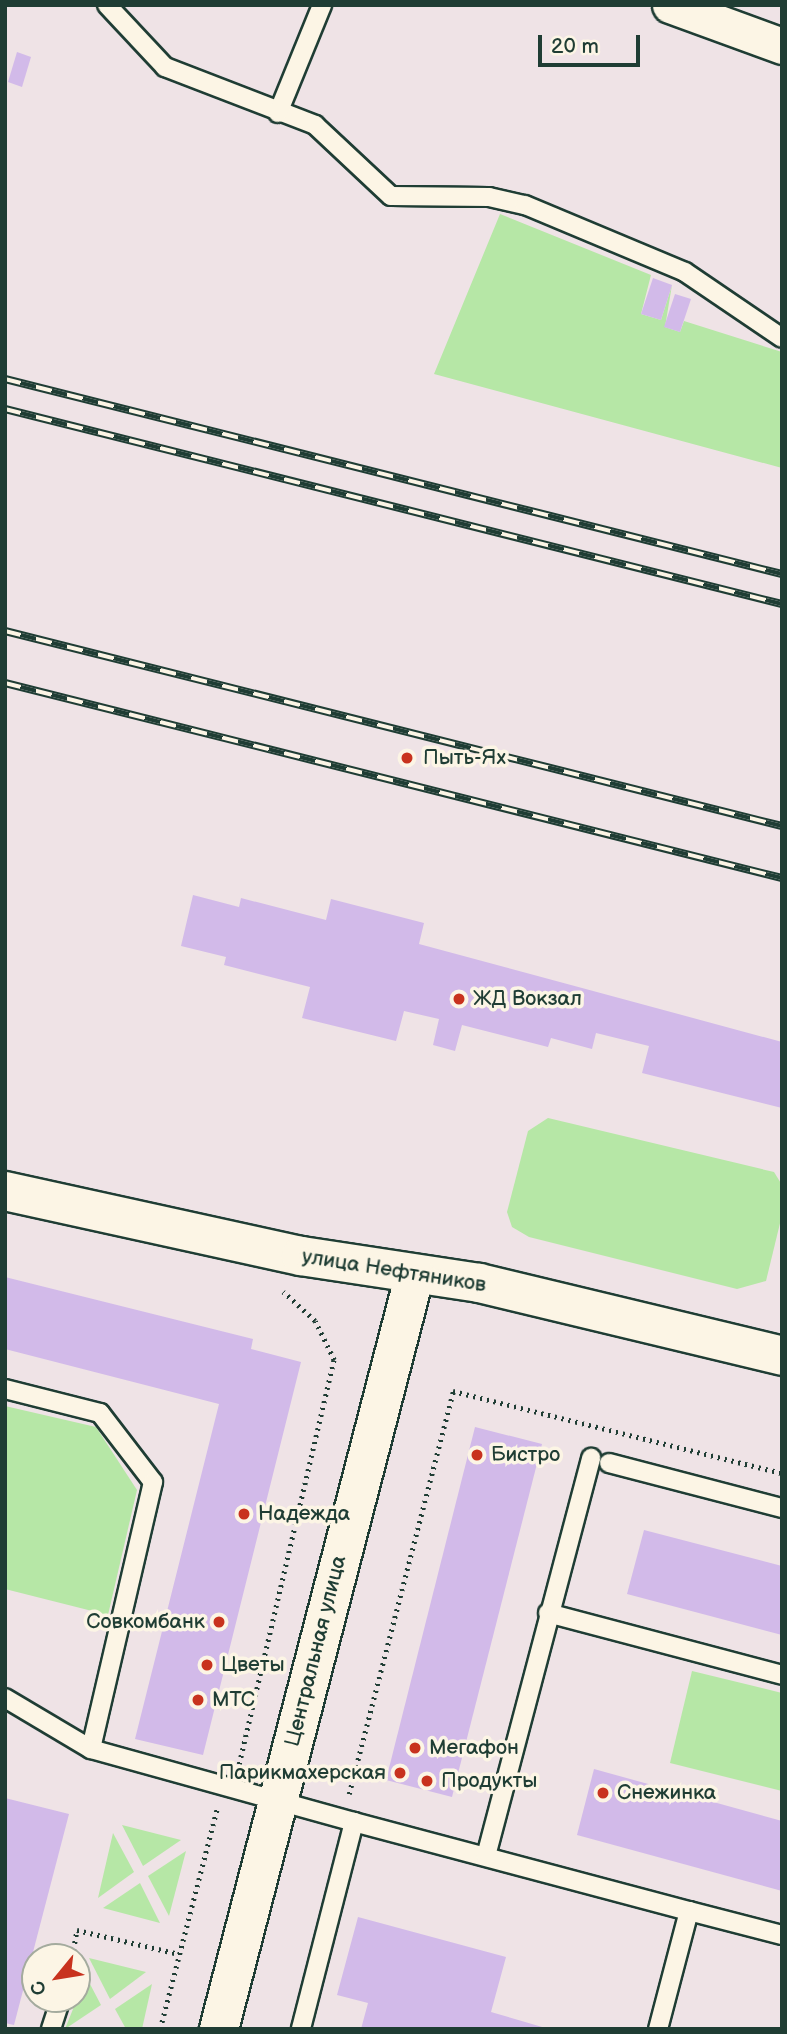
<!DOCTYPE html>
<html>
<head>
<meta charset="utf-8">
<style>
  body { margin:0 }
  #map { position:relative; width:787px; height:2034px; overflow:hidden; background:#efe3e6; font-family:"Balsamiq Sans",sans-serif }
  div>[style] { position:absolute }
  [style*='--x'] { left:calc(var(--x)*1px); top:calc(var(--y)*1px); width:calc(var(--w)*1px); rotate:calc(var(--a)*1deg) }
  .green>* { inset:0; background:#b6e7a6 }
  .building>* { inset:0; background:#d2bae9 }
  .path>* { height:4.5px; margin-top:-2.25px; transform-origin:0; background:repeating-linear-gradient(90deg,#1f3d34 0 2px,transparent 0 7px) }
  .roads { filter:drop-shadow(2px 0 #1f3d34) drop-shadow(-2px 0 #1f3d34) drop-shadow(0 2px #1f3d34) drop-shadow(0 -2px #1f3d34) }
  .service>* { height:18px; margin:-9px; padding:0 9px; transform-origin:9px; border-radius:9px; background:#fcf5e5 }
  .minor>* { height:35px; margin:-17.5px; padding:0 17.5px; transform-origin:17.5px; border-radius:17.5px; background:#fcf5e5 }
  .tertiary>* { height:38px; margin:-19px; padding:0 19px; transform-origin:19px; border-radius:19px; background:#fcf5e5 }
  .secondary>* { height:38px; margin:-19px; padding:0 19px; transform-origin:19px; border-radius:19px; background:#fcf5e5 }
  .rail>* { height:8px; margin-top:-4px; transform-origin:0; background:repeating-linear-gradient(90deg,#fcf5e5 0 16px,#1f3d34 0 32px); box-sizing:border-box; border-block:2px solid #1f3d34 }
  .dots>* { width:19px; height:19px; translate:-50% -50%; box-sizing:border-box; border:4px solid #fcf5e5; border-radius:50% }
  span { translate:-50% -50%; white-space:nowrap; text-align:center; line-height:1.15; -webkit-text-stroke:7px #fcf5e5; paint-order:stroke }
  .poi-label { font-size:21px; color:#1f3d34 }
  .left { translate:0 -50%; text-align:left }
  .right { translate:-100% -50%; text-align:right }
  .street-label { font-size:21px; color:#1f3d34 }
  .frame { position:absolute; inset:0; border:7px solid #1f3d34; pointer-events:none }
  .north { position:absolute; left:21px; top:1943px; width:70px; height:70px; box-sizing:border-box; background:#fcf5e5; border:2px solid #a4ab9e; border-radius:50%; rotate:240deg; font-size:19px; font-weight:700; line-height:28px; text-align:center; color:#1f3d34 }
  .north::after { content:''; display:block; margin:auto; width:24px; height:32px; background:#c8321e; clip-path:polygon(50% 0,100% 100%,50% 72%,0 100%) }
  .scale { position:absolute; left:538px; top:35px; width:102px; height:32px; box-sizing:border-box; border:4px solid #1f3d34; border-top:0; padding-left:9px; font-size:21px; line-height:24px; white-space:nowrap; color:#1f3d34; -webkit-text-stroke:5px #fcf5e5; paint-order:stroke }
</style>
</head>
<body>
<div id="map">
  <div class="green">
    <i style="clip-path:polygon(500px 214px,651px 275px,641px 314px,661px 320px,672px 285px,665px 327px,680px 332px,684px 321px,782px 352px,782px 468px,434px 374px)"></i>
    <i style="clip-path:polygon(548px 1118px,774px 1172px,782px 1185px,782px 1215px,766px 1281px,737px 1289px,529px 1237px,512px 1227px,507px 1212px,528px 1131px)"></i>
    <i style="clip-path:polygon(5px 1406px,96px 1427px,137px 1490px,108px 1615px,5px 1589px)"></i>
    <i style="clip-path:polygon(692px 1671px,782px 1693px,782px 1791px,670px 1763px)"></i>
    <i style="clip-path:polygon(122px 1825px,181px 1840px,143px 1866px)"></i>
    <i style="clip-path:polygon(113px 1833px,134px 1872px,98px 1898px)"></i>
    <i style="clip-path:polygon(186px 1851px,169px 1916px,148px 1876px)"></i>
    <i style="clip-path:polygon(140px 1883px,160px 1923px,103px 1908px)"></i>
    <i style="clip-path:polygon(89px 1958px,146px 1972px,110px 1999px)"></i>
    <i style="clip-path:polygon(80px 1965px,101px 2005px,65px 2029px,77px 1999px)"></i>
    <i style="clip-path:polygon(152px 1984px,142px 2029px,126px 2029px,115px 2009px)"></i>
  </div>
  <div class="building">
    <i style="clip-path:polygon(17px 52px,31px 57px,22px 87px,8px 82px)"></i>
    <i style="clip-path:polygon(653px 278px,672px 285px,661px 320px,641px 314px)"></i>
    <i style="clip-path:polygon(675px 294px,691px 299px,680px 332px,664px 327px)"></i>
    <i style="clip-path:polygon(193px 895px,239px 907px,241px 898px,326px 920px,331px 899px,424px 923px,419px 944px,782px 1042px,782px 1108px,642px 1073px,649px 1046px,596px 1033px,592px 1049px,551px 1038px,548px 1047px,462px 1025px,455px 1051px,433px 1045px,439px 1019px,404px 1011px,396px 1041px,302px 1018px,310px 987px,224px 965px,226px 957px,181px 946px)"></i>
    <i style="clip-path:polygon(5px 1277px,253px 1339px,251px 1349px,301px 1362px,203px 1755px,135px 1739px,219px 1404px,5px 1349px)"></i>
    <i style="clip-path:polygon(475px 1427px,542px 1444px,452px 1797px,386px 1780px)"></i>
    <i style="clip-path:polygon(644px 1530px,782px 1566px,782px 1635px,627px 1594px)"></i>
    <i style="clip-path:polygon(594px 1769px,782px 1821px,782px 1891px,577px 1835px)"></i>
    <i style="clip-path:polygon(5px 1798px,69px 1814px,14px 2025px,5px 2023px)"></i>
    <i style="clip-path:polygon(358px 1917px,506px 1957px,491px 2012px,549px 2029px,361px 2029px,368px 2003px,337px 1995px)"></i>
  </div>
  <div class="path">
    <i style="--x:239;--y:1764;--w:415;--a:-76.8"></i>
    <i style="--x:334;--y:1360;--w:43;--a:-116"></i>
    <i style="--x:315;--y:1321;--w:43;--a:-137.8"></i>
    <i style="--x:349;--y:1794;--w:416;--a:-75.5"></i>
    <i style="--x:453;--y:1391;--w:339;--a:14"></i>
    <i style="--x:72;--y:1957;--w:27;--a:-80"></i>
    <i style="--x:77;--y:1930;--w:105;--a:13.2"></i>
    <i style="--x:160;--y:2029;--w:227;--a:-75.5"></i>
  </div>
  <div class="roads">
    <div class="service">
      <i style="--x:107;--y:5;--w:85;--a:46.9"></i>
      <i style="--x:165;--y:67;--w:161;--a:21.1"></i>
      <i style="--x:315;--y:125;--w:104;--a:43.1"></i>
      <i style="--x:391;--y:196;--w:98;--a:0.6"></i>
      <i style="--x:489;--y:197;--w:37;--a:13"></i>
      <i style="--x:525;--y:205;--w:173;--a:22.7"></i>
      <i style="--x:685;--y:272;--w:117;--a:34.2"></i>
      <i style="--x:278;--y:113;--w:117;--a:-67.8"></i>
      <i style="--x:5;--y:1389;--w:98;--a:14.2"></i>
      <i style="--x:100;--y:1413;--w:87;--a:52.5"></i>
      <i style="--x:153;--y:1482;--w:274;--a:103.1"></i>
      <i style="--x:609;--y:1463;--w:179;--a:14.6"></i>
      <i style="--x:548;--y:1613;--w:242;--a:14.8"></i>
      <i style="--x:5;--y:1698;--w:100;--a:30.7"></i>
      <i style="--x:91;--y:1749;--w:273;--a:15.5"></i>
      <i style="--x:354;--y:1822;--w:214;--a:104.4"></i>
      <i style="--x:354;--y:1822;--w:347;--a:14.9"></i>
      <i style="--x:689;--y:1911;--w:122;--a:104.7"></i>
      <i style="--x:486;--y:1856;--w:412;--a:-75.2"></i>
      <i style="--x:689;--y:1911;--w:96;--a:14.5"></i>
      <i style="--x:51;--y:2029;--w:32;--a:-72"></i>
    </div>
    <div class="minor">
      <i style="--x:670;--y:5;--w:119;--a:20.1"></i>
    </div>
    <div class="tertiary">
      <i style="--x:5;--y:1191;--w:303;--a:12.4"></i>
      <i style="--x:301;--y:1256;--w:180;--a:8.6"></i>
      <i style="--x:479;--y:1283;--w:312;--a:13.5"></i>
    </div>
    <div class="secondary">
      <i style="--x:219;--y:2029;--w:780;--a:-75.45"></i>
    </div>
  </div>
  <div class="rail">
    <i style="--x:5;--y:379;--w:801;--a:14.09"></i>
    <i style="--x:5;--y:409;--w:801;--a:14.09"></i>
    <i style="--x:5;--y:631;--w:801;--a:14.09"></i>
    <i style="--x:5;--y:683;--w:801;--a:14.09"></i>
  </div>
  <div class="dots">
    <i style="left:407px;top:758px;background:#c8321e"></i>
    <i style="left:459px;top:999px;background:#c8321e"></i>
    <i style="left:477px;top:1455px;background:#c8321e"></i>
    <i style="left:244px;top:1514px;background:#c8321e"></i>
    <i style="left:219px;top:1622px;background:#c8321e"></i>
    <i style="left:207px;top:1665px;background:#c8321e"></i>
    <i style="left:198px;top:1700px;background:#c8321e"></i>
    <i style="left:415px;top:1748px;background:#c8321e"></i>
    <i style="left:400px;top:1773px;background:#c8321e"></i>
    <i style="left:427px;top:1781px;background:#c8321e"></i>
    <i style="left:603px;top:1793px;background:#c8321e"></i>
  </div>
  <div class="poi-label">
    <span class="left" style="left:423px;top:758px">Пыть-Ях</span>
    <span class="left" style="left:473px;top:999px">ЖД Вокзал</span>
    <span class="left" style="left:491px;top:1455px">Бистро</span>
    <span class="left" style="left:258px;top:1514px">Надежда</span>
    <span class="right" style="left:205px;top:1622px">Совкомбанк</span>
    <span class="left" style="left:221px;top:1665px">Цветы</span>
    <span class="left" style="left:212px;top:1700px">МТС</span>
    <span class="left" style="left:429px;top:1748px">Мегафон</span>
    <span class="right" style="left:386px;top:1773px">Парикмахерская</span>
    <span class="left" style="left:441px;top:1781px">Продукты</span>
    <span class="left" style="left:617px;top:1793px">Снежинка</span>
  </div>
  <div class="street-label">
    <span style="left:394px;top:1271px;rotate:9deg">улица Нефтяников</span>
    <span style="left:316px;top:1651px;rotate:-76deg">Центральная улица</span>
  </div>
  <div class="frame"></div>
  <div class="north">С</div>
  <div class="scale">20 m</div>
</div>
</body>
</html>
